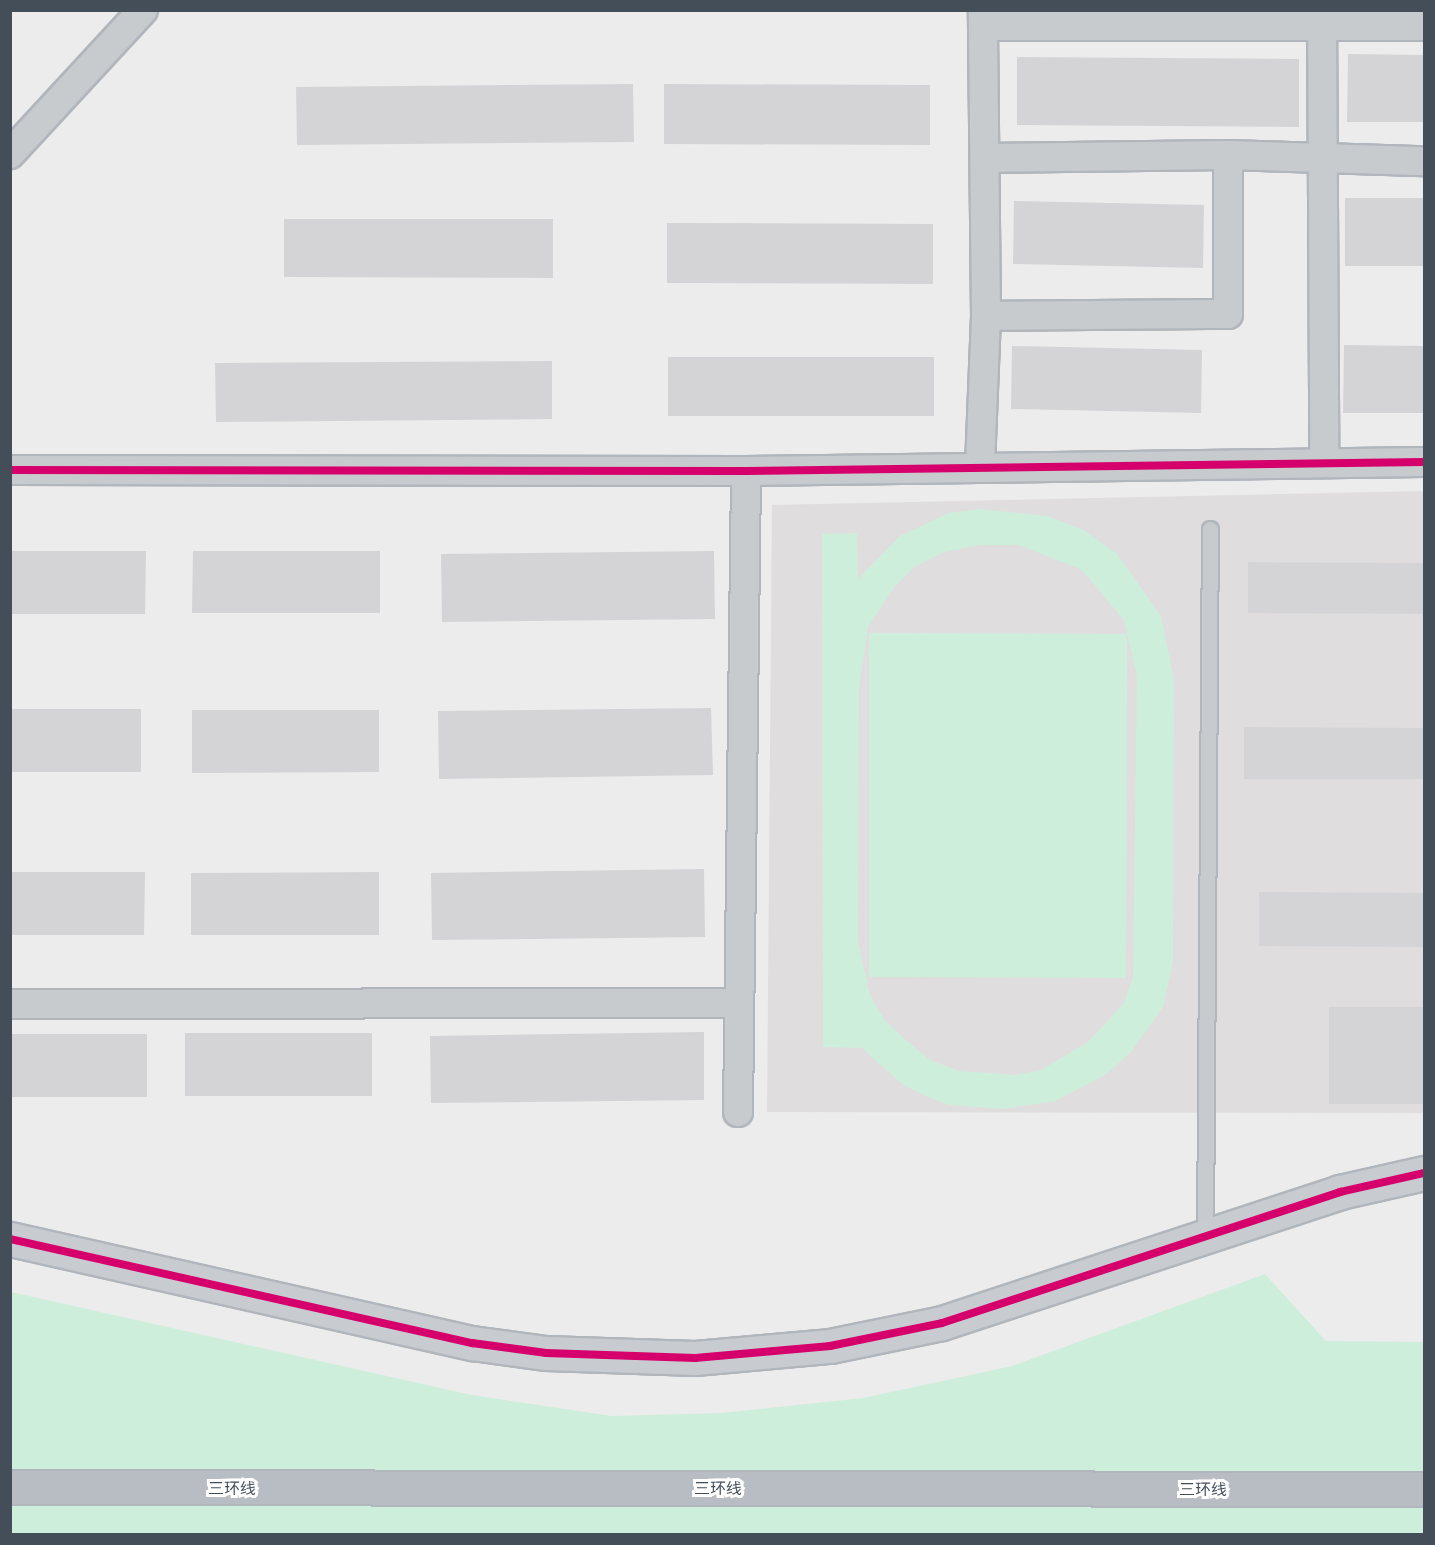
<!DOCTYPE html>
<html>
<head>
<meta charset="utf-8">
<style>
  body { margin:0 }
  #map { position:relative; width:1435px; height:1545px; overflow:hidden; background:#edecec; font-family:"Titillium Web","Noto Sans SC",sans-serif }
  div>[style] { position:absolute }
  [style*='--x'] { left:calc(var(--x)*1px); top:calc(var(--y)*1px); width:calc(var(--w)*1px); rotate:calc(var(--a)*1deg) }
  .education>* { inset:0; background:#dfddde }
  .green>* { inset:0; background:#ceeedc }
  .building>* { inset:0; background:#d4d4d7 }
  .roads { filter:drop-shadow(2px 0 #b0b6bc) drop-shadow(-2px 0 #b0b6bc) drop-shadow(0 2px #b0b6bc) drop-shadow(0 -2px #b0b6bc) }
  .lane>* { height:15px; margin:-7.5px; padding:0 7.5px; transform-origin:7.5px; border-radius:7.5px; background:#c8cbcd }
  .street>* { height:28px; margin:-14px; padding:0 14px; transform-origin:14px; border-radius:14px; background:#c8cbcd }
  .secondary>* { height:33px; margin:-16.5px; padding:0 16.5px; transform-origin:16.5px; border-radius:16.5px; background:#c8ccd0 }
  .highway>* { height:33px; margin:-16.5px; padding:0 16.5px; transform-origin:16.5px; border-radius:16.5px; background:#b8bdc3 }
  .cycleway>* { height:8px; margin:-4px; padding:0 4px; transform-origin:4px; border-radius:4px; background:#d6006c }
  span { translate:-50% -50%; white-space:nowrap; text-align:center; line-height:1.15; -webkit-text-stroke:6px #fff; paint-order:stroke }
  .street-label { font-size:16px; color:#434e59 }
  .frame { position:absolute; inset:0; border:12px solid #434e59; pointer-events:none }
</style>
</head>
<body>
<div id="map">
  <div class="education">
    <i style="clip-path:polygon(1424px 491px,1424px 1113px,767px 1112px,772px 505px)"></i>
  </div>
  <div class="green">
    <i style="clip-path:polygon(evenodd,979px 509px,1047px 516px,1084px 530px,1117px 554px,1161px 616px,1174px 679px,1173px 962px,1163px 1007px,1131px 1052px,1105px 1075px,1055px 1101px,1003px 1109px,950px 1105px,925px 1096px,902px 1084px,862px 1048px,823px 1047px,822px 534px,857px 533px,858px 579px,900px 536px,949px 513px,979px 509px,980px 545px,1019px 545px,1082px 570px,1124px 620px,1137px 676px,1133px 977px,1124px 1003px,1088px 1042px,1041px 1070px,1016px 1075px,959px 1071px,930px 1060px,906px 1040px,885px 1021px,870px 995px,858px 942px,859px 688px,868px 627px,895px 586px,914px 567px,944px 552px,980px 545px)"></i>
    <i style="clip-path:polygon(869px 633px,1127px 634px,1126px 978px,869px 977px)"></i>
    <i style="clip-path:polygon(1265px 1274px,1326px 1341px,1424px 1342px,1424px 1534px,11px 1534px,11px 1292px,472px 1395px,612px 1416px,721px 1413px,863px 1398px,1012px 1366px)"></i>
  </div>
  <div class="building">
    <i style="clip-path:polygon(1348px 54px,1424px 55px,1424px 122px,1347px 122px)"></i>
    <i style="clip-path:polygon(1017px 57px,1299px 59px,1299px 127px,1017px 125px)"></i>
    <i style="clip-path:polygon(633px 84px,634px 142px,297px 145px,296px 87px)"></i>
    <i style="clip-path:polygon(664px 84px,930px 85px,930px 145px,664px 144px)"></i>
    <i style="clip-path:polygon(1345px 198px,1424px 198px,1424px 266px,1345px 266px)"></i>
    <i style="clip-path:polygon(1014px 201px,1204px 205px,1203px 268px,1013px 264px)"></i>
    <i style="clip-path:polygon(284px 219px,553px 219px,553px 278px,284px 277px)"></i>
    <i style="clip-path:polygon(667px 223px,933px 224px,933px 284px,667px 283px)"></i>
    <i style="clip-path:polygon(1344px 345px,1424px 346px,1424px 413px,1343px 413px)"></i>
    <i style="clip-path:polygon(1012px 346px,1202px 350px,1201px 413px,1011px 409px)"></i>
    <i style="clip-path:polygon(668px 357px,934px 357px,934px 416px,668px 416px)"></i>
    <i style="clip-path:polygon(552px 361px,552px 419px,216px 422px,215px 363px)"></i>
    <i style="clip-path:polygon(10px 551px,146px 551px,145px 614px,10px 614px)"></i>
    <i style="clip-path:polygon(193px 551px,380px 551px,380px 613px,192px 613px)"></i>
    <i style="clip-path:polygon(714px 551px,715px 619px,442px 622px,441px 554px)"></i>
    <i style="clip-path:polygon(1248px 562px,1424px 563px,1424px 614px,1248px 613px)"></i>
    <i style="clip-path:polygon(711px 708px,713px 775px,439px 779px,438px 711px)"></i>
    <i style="clip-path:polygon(10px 709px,141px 709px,141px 772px,10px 772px)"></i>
    <i style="clip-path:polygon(192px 710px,379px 710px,379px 772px,192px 773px)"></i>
    <i style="clip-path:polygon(1244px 727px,1424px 728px,1424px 779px,1244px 779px)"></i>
    <i style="clip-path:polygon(704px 869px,705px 937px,432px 940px,431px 873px)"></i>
    <i style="clip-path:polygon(10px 872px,145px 872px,144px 935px,10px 935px)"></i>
    <i style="clip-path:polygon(379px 872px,379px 935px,191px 935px,191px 873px)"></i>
    <i style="clip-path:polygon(1259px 892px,1424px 893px,1424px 947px,1259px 946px)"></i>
    <i style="clip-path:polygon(1329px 1007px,1424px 1007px,1424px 1104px,1329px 1104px)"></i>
    <i style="clip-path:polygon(704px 1032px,704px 1100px,431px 1103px,430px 1036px)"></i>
    <i style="clip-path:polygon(185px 1033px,372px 1033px,372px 1096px,185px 1096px)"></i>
    <i style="clip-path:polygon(10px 1034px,147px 1034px,147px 1097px,10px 1097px)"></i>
  </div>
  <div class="roads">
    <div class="lane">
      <i style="--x:1205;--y:1237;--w:708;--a:-89.6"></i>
    </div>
    <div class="street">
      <i style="--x:1322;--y:10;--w:453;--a:89.7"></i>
      <i style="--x:984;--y:26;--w:440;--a:0"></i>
      <i style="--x:10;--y:154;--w:196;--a:-47.3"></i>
      <i style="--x:985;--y:158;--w:243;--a:-0.7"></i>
      <i style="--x:1228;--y:155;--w:196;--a:1.8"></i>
      <i style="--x:986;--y:316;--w:242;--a:-0.5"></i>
      <i style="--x:1228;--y:314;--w:159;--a:-90"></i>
      <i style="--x:980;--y:466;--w:150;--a:-87.7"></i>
      <i style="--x:986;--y:316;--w:306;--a:-90.6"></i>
      <i style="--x:10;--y:470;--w:736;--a:0.08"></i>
      <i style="--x:746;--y:471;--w:678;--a:-0.76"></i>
      <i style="--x:10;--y:1004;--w:729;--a:-0.08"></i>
      <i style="--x:738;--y:1112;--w:641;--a:-89.28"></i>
    </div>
    <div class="secondary">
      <i style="--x:10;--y:1239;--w:474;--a:12.7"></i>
      <i style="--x:472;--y:1343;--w:75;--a:7.7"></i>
      <i style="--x:546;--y:1353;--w:149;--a:1.9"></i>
      <i style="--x:695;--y:1358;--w:136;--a:-5.1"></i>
      <i style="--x:830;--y:1346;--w:114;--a:-11.6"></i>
      <i style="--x:942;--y:1323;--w:419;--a:-18.2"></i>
      <i style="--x:1340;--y:1192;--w:86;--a:-12.7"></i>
    </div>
    <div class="highway">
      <i style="--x:10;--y:1487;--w:1414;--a:0.08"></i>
    </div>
  </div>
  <div class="cycleway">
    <i style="--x:10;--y:470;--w:736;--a:0.08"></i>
    <i style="--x:746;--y:471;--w:678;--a:-0.76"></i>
    <i style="--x:10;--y:1239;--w:474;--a:12.7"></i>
    <i style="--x:472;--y:1343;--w:75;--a:7.7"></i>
    <i style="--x:546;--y:1353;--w:149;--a:1.9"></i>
    <i style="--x:695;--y:1358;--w:136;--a:-5.1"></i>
    <i style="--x:830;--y:1346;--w:114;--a:-11.6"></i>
    <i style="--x:942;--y:1323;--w:419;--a:-18.2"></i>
    <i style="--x:1340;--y:1192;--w:86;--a:-12.7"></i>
  </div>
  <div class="street-label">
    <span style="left:232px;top:1488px">三环线</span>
    <span style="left:718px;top:1488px">三环线</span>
    <span style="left:1203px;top:1489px">三环线</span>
  </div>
  <div class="frame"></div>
</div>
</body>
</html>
